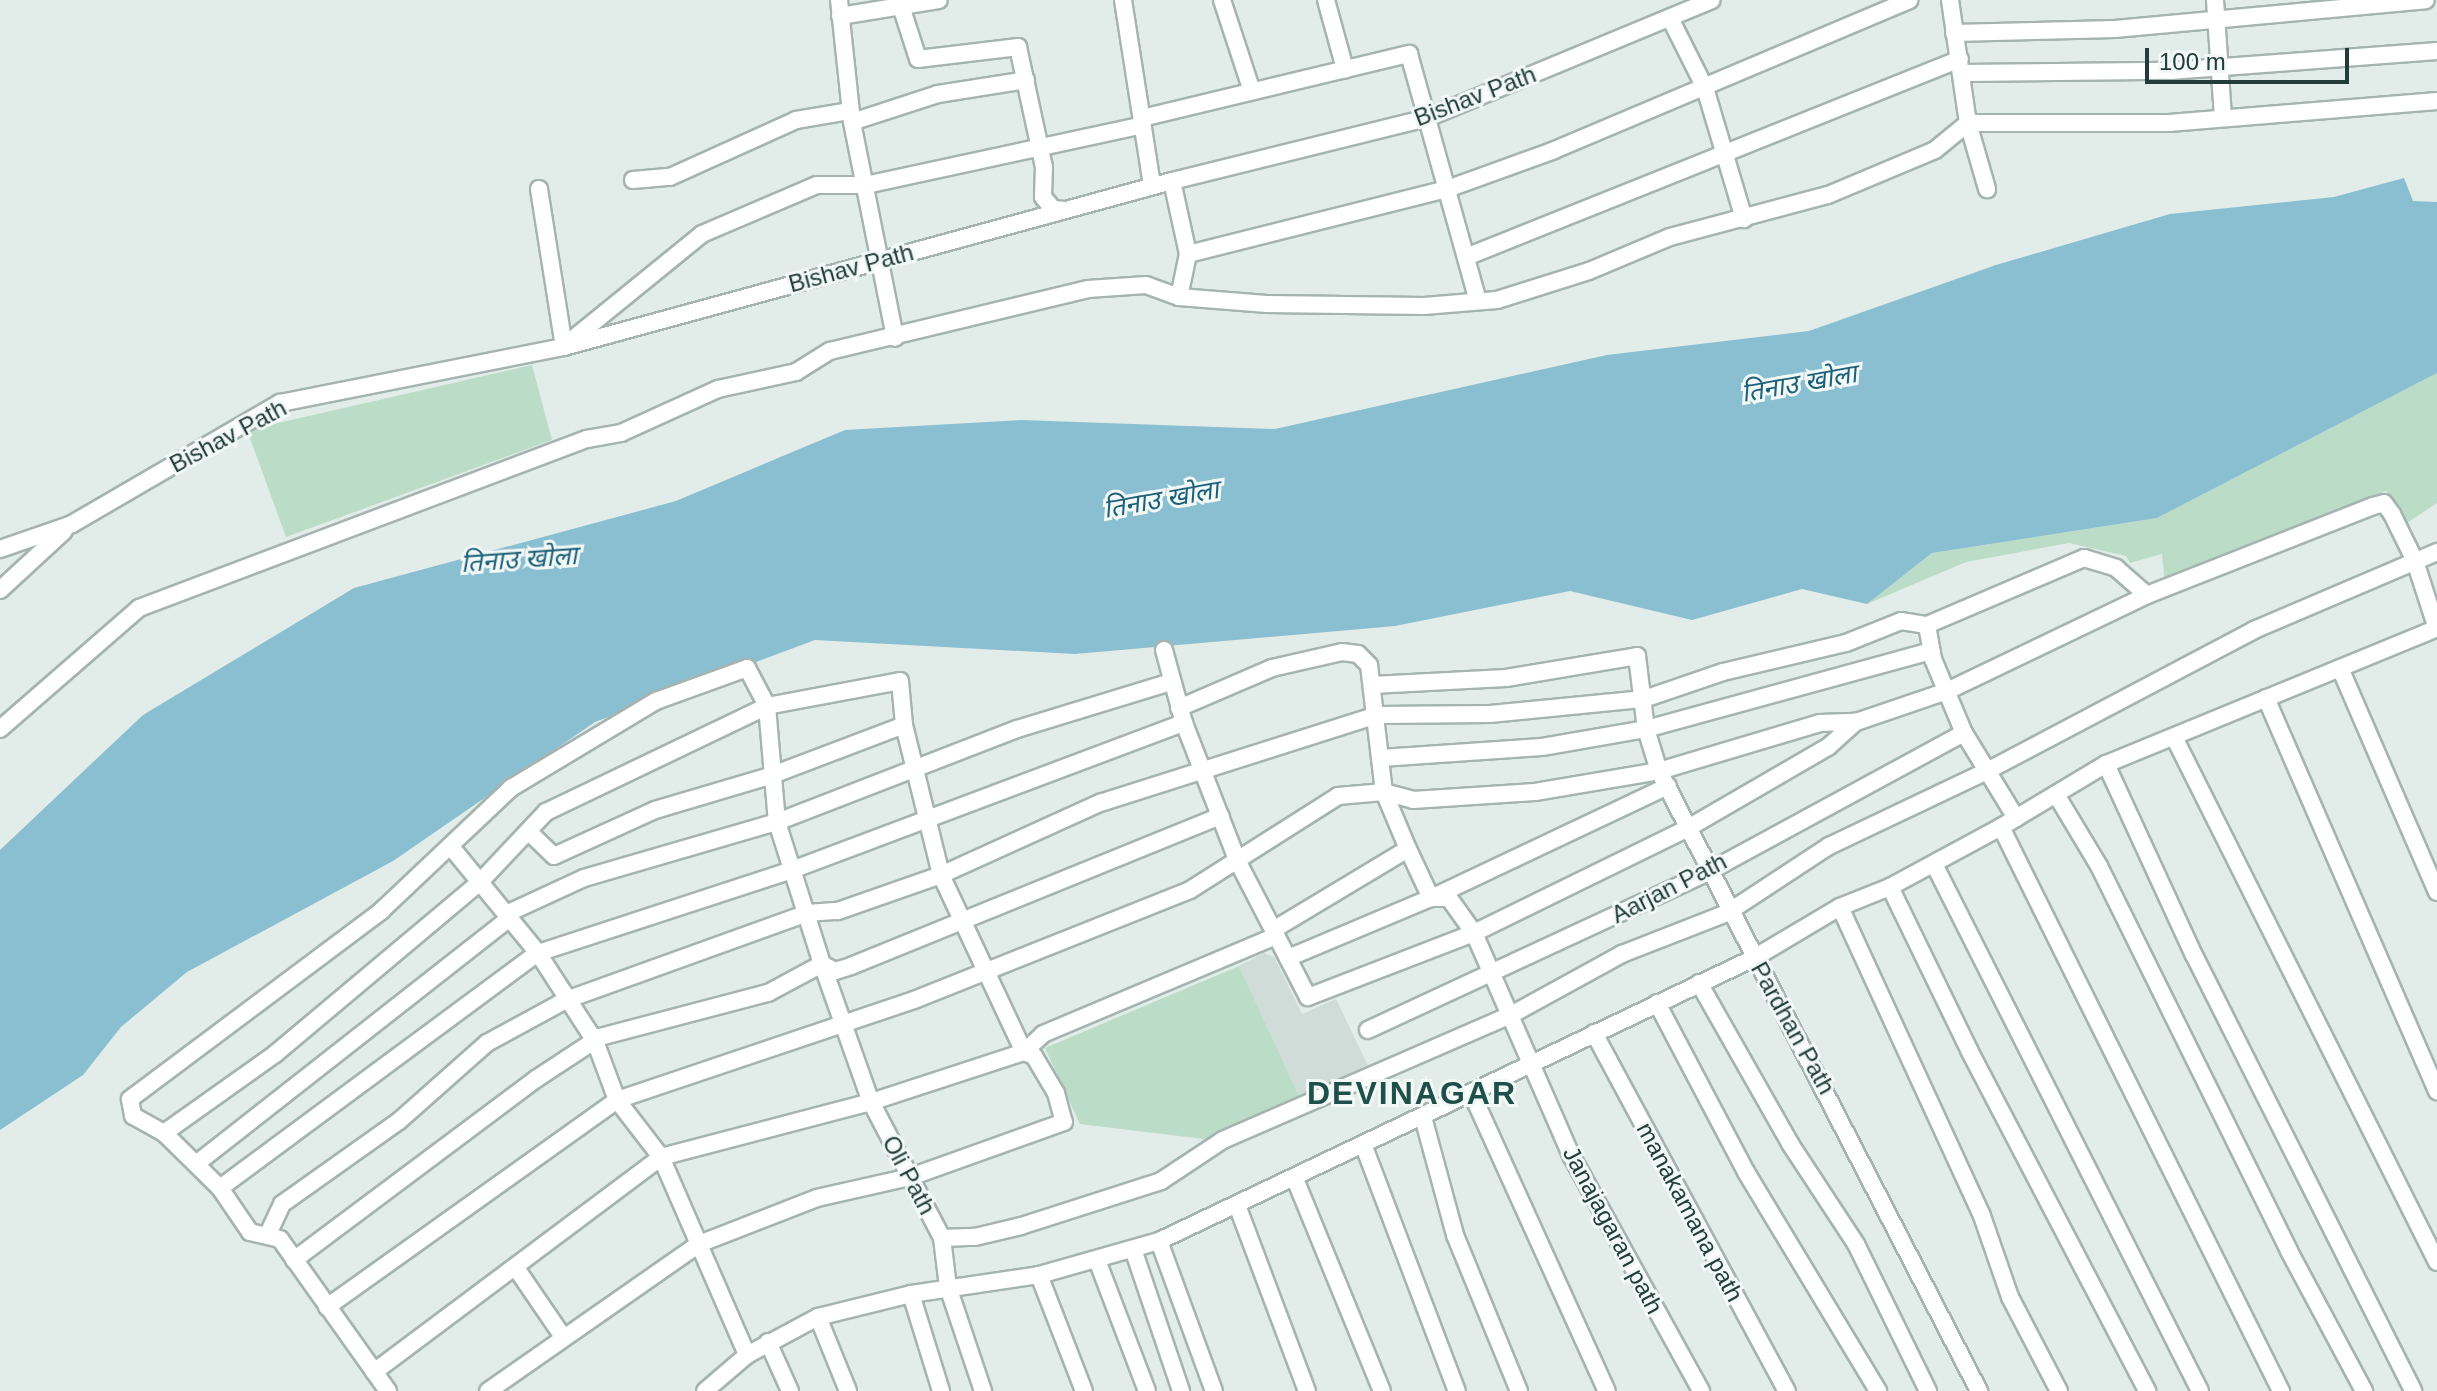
<!DOCTYPE html>
<html>
<head>
<meta charset="utf-8">
<style>
  body { margin:0 }
  #map { position:relative; width:2437px; height:1391px; overflow:hidden; background:#e2ece8; font-family:Arial,"Noto Sans Devanagari",sans-serif }
  div>[style] { position:absolute }
  [style*='--x'] { left:calc(var(--x)*1px); top:calc(var(--y)*1px); width:calc(var(--w)*1px); rotate:calc(var(--a)*1deg) }
  .built>* { inset:0; background:#d0dcd8 }
  .green>* { inset:0; background:#bbddc8 }
  .water>* { inset:0; background:#8abed1 }
  .roads { filter:drop-shadow(2px 0 #a5b4b0) drop-shadow(-2px 0 #a5b4b0) drop-shadow(0 2px #a5b4b0) drop-shadow(0 -2px #a5b4b0) }
  .street>* { height:16px; margin:-8px; padding:0 8px; transform-origin:8px; border-radius:8px; background:#fff }
  span { translate:-50% -50%; white-space:nowrap; text-align:center; line-height:1.15; -webkit-text-stroke:6px #f2f8f6; paint-order:stroke }
  .street-label { font-size:24px; color:#223d39 }
  .water-label { font-size:26px; color:#1c5f78; font-style:italic }
  .district-label { font-size:32px; color:#1e4f48; font-weight:700; letter-spacing:2px }
  .scale { position:absolute; left:2145px; top:48px; width:204px; height:36px; box-sizing:border-box; border:4px solid #223d39; border-top:0; padding-left:10px; font-size:24px; line-height:28px; white-space:nowrap; color:#223d39; -webkit-text-stroke:6px #f2f8f6; paint-order:stroke }
</style>
</head>
<body>
<div id="map">
  <div class="built">
    <i style="clip-path:polygon(1264px 953px,1274px 957px,1302px 1014px,1336px 999px,1370px 1070px,1302px 1102px,1239px 966px)"></i>
  </div>
  <div class="green">
    <i style="clip-path:polygon(532px 365px,552px 440px,286px 537px,247px 430px)"></i>
    <i style="clip-path:polygon(2437px 373px,2437px 503px,2407px 523px,2386px 491px,2165px 585px,2162px 554px,2130px 563px,2126px 556px,2069px 543px,1966px 562px,1867px 604px,1932px 553px,2157px 518px)"></i>
    <i style="clip-path:polygon(1239px 966px,1301px 1100px,1212px 1140px,1080px 1124px,1045px 1048px)"></i>
  </div>
  <div class="water">
    <i style="clip-path:polygon(2404px 178px,2413px 201px,2437px 202px,2437px 373px,2157px 518px,1932px 553px,1867px 604px,1802px 589px,1692px 620px,1570px 591px,1395px 626px,1075px 654px,815px 640px,595px 722px,393px 861px,187px 972px,121px 1027px,83px 1075px,0 1130px,0 850px,143px 715px,354px 588px,676px 501px,845px 430px,1021px 420px,1275px 429px,1607px 355px,1809px 331px,1996px 265px,2170px 214px,2334px 197px)"></i>
  </div>
  <div class="roads">
    <div class="street">
      <i style="--x:839;--y:0;--w:123;--a:83.9"></i>
      <i style="--x:852;--y:122;--w:220;--a:78.7"></i>
      <i style="--x:899;--y:0;--w:62;--a:72.1"></i>
      <i style="--x:918;--y:59;--w:101;--a:-6.8"></i>
      <i style="--x:1018;--y:47;--w:123;--a:77.8"></i>
      <i style="--x:1044;--y:167;--w:30;--a:92"></i>
      <i style="--x:1043;--y:197;--w:16;--a:50"></i>
      <i style="--x:1053;--y:209;--w:12;--a:5"></i>
      <i style="--x:1123;--y:0;--w:188;--a:81.1"></i>
      <i style="--x:1222;--y:0;--w:96;--a:71.8"></i>
      <i style="--x:1326;--y:0;--w:72;--a:74.6"></i>
      <i style="--x:1950;--y:0;--w:124;--a:81.7"></i>
      <i style="--x:1968;--y:123;--w:69;--a:73.9"></i>
      <i style="--x:2215;--y:0;--w:118;--a:86.1"></i>
      <i style="--x:840;--y:16;--w:100;--a:-9.2"></i>
      <i style="--x:1670;--y:18;--w:78;--a:63.4"></i>
      <i style="--x:1705;--y:88;--w:137;--a:73.4"></i>
      <i style="--x:1954;--y:33;--w:161;--a:-1.4"></i>
      <i style="--x:2115;--y:29;--w:312;--a:-5.3"></i>
      <i style="--x:1964;--y:73;--w:206;--a:-0.6"></i>
      <i style="--x:2170;--y:71;--w:268;--a:-4.3"></i>
      <i style="--x:1142;--y:118;--w:275;--a:-13.5"></i>
      <i style="--x:1409;--y:54;--w:256;--a:74.4"></i>
      <i style="--x:852;--y:122;--w:90;--a:-18"></i>
      <i style="--x:938;--y:94;--w:89;--a:-9"></i>
      <i style="--x:633;--y:180;--w:37;--a:-5"></i>
      <i style="--x:670;--y:177;--w:138;--a:-24.3"></i>
      <i style="--x:796;--y:120;--w:55;--a:-9.5"></i>
      <i style="--x:1172;--y:181;--w:75;--a:77.6"></i>
      <i style="--x:1188;--y:254;--w:44;--a:101.8"></i>
      <i style="--x:539;--y:189;--w:160;--a:81"></i>
      <i style="--x:1188;--y:254;--w:267;--a:-14.1"></i>
      <i style="--x:1447;--y:189;--w:112;--a:-19.9"></i>
      <i style="--x:1552;--y:151;--w:388;--a:-22.9"></i>
      <i style="--x:1466;--y:257;--w:532;--a:-21.84"></i>
      <i style="--x:568;--y:343;--w:173;--a:-39.1"></i>
      <i style="--x:702;--y:234;--w:125;--a:-23.1"></i>
      <i style="--x:817;--y:185;--w:49;--a:0"></i>
      <i style="--x:866;--y:185;--w:283;--a:-12.2"></i>
      <i style="--x:0;--y:549;--w:76;--a:-19.1"></i>
      <i style="--x:72;--y:524;--w:241;--a:-30.2"></i>
      <i style="--x:280;--y:403;--w:289;--a:-11.2"></i>
      <i style="--x:564;--y:347;--w:630;--a:-15.27"></i>
      <i style="--x:1172;--y:181;--w:263;--a:-13.9"></i>
      <i style="--x:1427;--y:118;--w:308;--a:-22.5"></i>
      <i style="--x:0;--y:590;--w:87;--a:-42.7"></i>
      <i style="--x:1927;--y:625;--w:35;--a:80"></i>
      <i style="--x:1933;--y:659;--w:80;--a:67.3"></i>
      <i style="--x:1964;--y:733;--w:100;--a:58.5"></i>
      <i style="--x:1164;--y:650;--w:76;--a:74.7"></i>
      <i style="--x:1184;--y:723;--w:149;--a:68.8"></i>
      <i style="--x:1238;--y:862;--w:152;--a:62.6"></i>
      <i style="--x:1308;--y:997;--w:178;--a:-21.1"></i>
      <i style="--x:1474;--y:933;--w:238;--a:-26.1"></i>
      <i style="--x:1688;--y:828;--w:162;--a:-30.1"></i>
      <i style="--x:1828;--y:747;--w:38;--a:-42"></i>
      <i style="--x:1856;--y:722;--w:96;--a:-18.8"></i>
      <i style="--x:1947;--y:691;--w:222;--a:-25.6"></i>
      <i style="--x:2147;--y:595;--w:243;--a:-21.5"></i>
      <i style="--x:2373;--y:506;--w:11;--a:-15"></i>
      <i style="--x:2384;--y:503;--w:14;--a:54"></i>
      <i style="--x:2392;--y:514;--w:52;--a:63.9"></i>
      <i style="--x:2415;--y:561;--w:71;--a:72.1"></i>
      <i style="--x:2340;--y:668;--w:244;--a:66.6"></i>
      <i style="--x:1372;--y:685;--w:134;--a:-3"></i>
      <i style="--x:1506;--y:678;--w:133;--a:-9.5"></i>
      <i style="--x:1637;--y:656;--w:74;--a:83"></i>
      <i style="--x:1646;--y:729;--w:44;--a:72.8"></i>
      <i style="--x:1659;--y:771;--w:698;--a:62.7"></i>
      <i style="--x:2266;--y:698;--w:429;--a:66.5"></i>
      <i style="--x:1179;--y:708;--w:101;--a:-23.3"></i>
      <i style="--x:1272;--y:668;--w:72;--a:-12.9"></i>
      <i style="--x:1342;--y:652;--w:16;--a:7"></i>
      <i style="--x:1358;--y:654;--w:16;--a:45"></i>
      <i style="--x:1369;--y:665;--w:128;--a:83.3"></i>
      <i style="--x:1384;--y:792;--w:62;--a:67.2"></i>
      <i style="--x:1408;--y:849;--w:54;--a:64.9"></i>
      <i style="--x:1431;--y:898;--w:18;--a:0"></i>
      <i style="--x:1449;--y:898;--w:43;--a:54.5"></i>
      <i style="--x:1474;--y:933;--w:244;--a:66.4"></i>
      <i style="--x:1572;--y:1157;--w:267;--a:61.1"></i>
      <i style="--x:0;--y:729;--w:184;--a:-41"></i>
      <i style="--x:139;--y:608;--w:479;--a:-20.7"></i>
      <i style="--x:587;--y:439;--w:35;--a:-10"></i>
      <i style="--x:621;--y:433;--w:107;--a:-24.4"></i>
      <i style="--x:718;--y:389;--w:80;--a:-12.3"></i>
      <i style="--x:796;--y:372;--w:40;--a:-32"></i>
      <i style="--x:830;--y:351;--w:265;--a:-13.5"></i>
      <i style="--x:1088;--y:289;--w:58;--a:-3.9"></i>
      <i style="--x:1146;--y:285;--w:35;--a:20"></i>
      <i style="--x:1179;--y:297;--w:88;--a:4.5"></i>
      <i style="--x:1267;--y:304;--w:157;--a:0.7"></i>
      <i style="--x:1424;--y:306;--w:73;--a:-4.7"></i>
      <i style="--x:1497;--y:300;--w:96;--a:-17.5"></i>
      <i style="--x:1589;--y:271;--w:88;--a:-22.8"></i>
      <i style="--x:1670;--y:237;--w:163;--a:-14.9"></i>
      <i style="--x:1828;--y:195;--w:116;--a:-22.8"></i>
      <i style="--x:1935;--y:150;--w:43;--a:-39.3"></i>
      <i style="--x:1968;--y:123;--w:201;--a:0"></i>
      <i style="--x:2169;--y:123;--w:269;--a:-4.7"></i>
      <i style="--x:2174;--y:737;--w:587;--a:63.39"></i>
      <i style="--x:1381;--y:758;--w:161;--a:-3.9"></i>
      <i style="--x:1542;--y:747;--w:106;--a:-9.8"></i>
      <i style="--x:1646;--y:729;--w:296;--a:-15.3"></i>
      <i style="--x:2106;--y:764;--w:210;--a:65.3"></i>
      <i style="--x:2194;--y:955;--w:488;--a:63.3"></i>
      <i style="--x:2057;--y:796;--w:82;--a:59"></i>
      <i style="--x:2099;--y:866;--w:429;--a:63.7"></i>
      <i style="--x:2289;--y:1251;--w:159;--a:61.8"></i>
      <i style="--x:2001;--y:827;--w:630;--a:63.6"></i>
      <i style="--x:528;--y:831;--w:36;--a:44"></i>
      <i style="--x:554;--y:856;--w:111;--a:-24.5"></i>
      <i style="--x:655;--y:810;--w:120;--a:-16.5"></i>
      <i style="--x:770;--y:776;--w:143;--a:-20.8"></i>
      <i style="--x:452;--y:848;--w:136;--a:50.7"></i>
      <i style="--x:538;--y:953;--w:105;--a:57.1"></i>
      <i style="--x:595;--y:1041;--w:63;--a:69.6"></i>
      <i style="--x:617;--y:1100;--w:72;--a:52.3"></i>
      <i style="--x:661;--y:1157;--w:216;--a:66.5"></i>
      <i style="--x:1934;--y:864;--w:590;--a:63.22"></i>
      <i style="--x:1890;--y:887;--w:181;--a:64.1"></i>
      <i style="--x:1969;--y:1050;--w:385;--a:62.4"></i>
      <i style="--x:1840;--y:907;--w:340;--a:65.3"></i>
      <i style="--x:1982;--y:1216;--w:86;--a:70.9"></i>
      <i style="--x:2010;--y:1297;--w:106;--a:62.5"></i>
      <i style="--x:506;--y:914;--w:86;--a:-24.8"></i>
      <i style="--x:584;--y:878;--w:201;--a:-16.2"></i>
      <i style="--x:777;--y:822;--w:257;--a:-21.2"></i>
      <i style="--x:1017;--y:729;--w:161;--a:-17"></i>
      <i style="--x:1273;--y:930;--w:157;--a:-31"></i>
      <i style="--x:1288;--y:958;--w:155;--a:-22.8"></i>
      <i style="--x:1431;--y:898;--w:262;--a:-25.3"></i>
      <i style="--x:822;--y:964;--w:15;--a:28"></i>
      <i style="--x:835;--y:971;--w:17;--a:-17"></i>
      <i style="--x:851;--y:966;--w:399;--a:-22.1"></i>
      <i style="--x:1699;--y:983;--w:186;--a:60.4"></i>
      <i style="--x:1791;--y:1145;--w:118;--a:56.7"></i>
      <i style="--x:1856;--y:1244;--w:164;--a:63.9"></i>
      <i style="--x:1657;--y:1003;--w:191;--a:62.2"></i>
      <i style="--x:1746;--y:1172;--w:256;--a:58.9"></i>
      <i style="--x:1368;--y:1030;--w:375;--a:-24.9"></i>
      <i style="--x:1708;--y:872;--w:291;--a:-28.5"></i>
      <i style="--x:1594;--y:1033;--w:407;--a:61.7"></i>
      <i style="--x:1472;--y:1094;--w:326;--a:65.6"></i>
      <i style="--x:1423;--y:1117;--w:122;--a:74.8"></i>
      <i style="--x:1455;--y:1235;--w:169;--a:67.7"></i>
      <i style="--x:164;--y:1133;--w:136;--a:-35.4"></i>
      <i style="--x:275;--y:1054;--w:269;--a:-40"></i>
      <i style="--x:481;--y:881;--w:95;--a:-46.7"></i>
      <i style="--x:546;--y:812;--w:245;--a:-25.6"></i>
      <i style="--x:767;--y:706;--w:135;--a:-10.6"></i>
      <i style="--x:900;--y:681;--w:44;--a:84.8"></i>
      <i style="--x:904;--y:725;--w:154;--a:76.1"></i>
      <i style="--x:941;--y:875;--w:195;--a:64.9"></i>
      <i style="--x:1024;--y:1052;--w:11;--a:22"></i>
      <i style="--x:1034;--y:1056;--w:43;--a:59.3"></i>
      <i style="--x:1056;--y:1093;--w:30;--a:75"></i>
      <i style="--x:1064;--y:1122;--w:164;--a:160.3"></i>
      <i style="--x:910;--y:1177;--w:95;--a:167.3"></i>
      <i style="--x:817;--y:1198;--w:127;--a:158.7"></i>
      <i style="--x:699;--y:1244;--w:257;--a:145.1"></i>
      <i style="--x:1363;--y:1144;--w:264;--a:69.2"></i>
      <i style="--x:196;--y:1164;--w:399;--a:-38.1"></i>
      <i style="--x:1295;--y:1179;--w:229;--a:67.7"></i>
      <i style="--x:220;--y:1188;--w:395;--a:-36.5"></i>
      <i style="--x:538;--y:953;--w:267;--a:-18.1"></i>
      <i style="--x:792;--y:870;--w:419;--a:-20.6"></i>
      <i style="--x:1237;--y:1205;--w:199;--a:69.4"></i>
      <i style="--x:269;--y:1232;--w:31;--a:-65"></i>
      <i style="--x:282;--y:1204;--w:143;--a:-35.4"></i>
      <i style="--x:399;--y:1121;--w:118;--a:-41.6"></i>
      <i style="--x:487;--y:1043;--w:90;--a:-28.6"></i>
      <i style="--x:566;--y:1000;--w:256;--a:-19.8"></i>
      <i style="--x:807;--y:913;--w:31;--a:-4"></i>
      <i style="--x:838;--y:911;--w:109;--a:-19.3"></i>
      <i style="--x:941;--y:875;--w:175;--a:-24.4"></i>
      <i style="--x:1100;--y:803;--w:292;--a:-17.6"></i>
      <i style="--x:1378;--y:715;--w:112;--a:-0.5"></i>
      <i style="--x:1490;--y:714;--w:155;--a:-5.6"></i>
      <i style="--x:1644;--y:699;--w:83;--a:-18.9"></i>
      <i style="--x:1723;--y:672;--w:126;--a:-13.3"></i>
      <i style="--x:1846;--y:643;--w:59;--a:-21.8"></i>
      <i style="--x:1901;--y:621;--w:26;--a:9"></i>
      <i style="--x:1927;--y:625;--w:171;--a:-23.1"></i>
      <i style="--x:2084;--y:558;--w:34;--a:17"></i>
      <i style="--x:2116;--y:568;--w:41;--a:41.1"></i>
      <i style="--x:942;--y:1238;--w:33;--a:-2"></i>
      <i style="--x:975;--y:1237;--w:47;--a:-13.4"></i>
      <i style="--x:1021;--y:1226;--w:147;--a:-17.8"></i>
      <i style="--x:1161;--y:1181;--w:74;--a:-33.5"></i>
      <i style="--x:1223;--y:1140;--w:314;--a:-23.5"></i>
      <i style="--x:1511;--y:1015;--w:127;--a:-28.8"></i>
      <i style="--x:1622;--y:954;--w:113;--a:-21.3"></i>
      <i style="--x:1727;--y:913;--w:122;--a:-33.3"></i>
      <i style="--x:1829;--y:846;--w:175;--a:-25.4"></i>
      <i style="--x:1987;--y:771;--w:302;--a:-27.8"></i>
      <i style="--x:2254;--y:630;--w:199;--a:-23.1"></i>
      <i style="--x:1159;--y:1241;--w:160;--a:69.9"></i>
      <i style="--x:1134;--y:1252;--w:147;--a:71.3"></i>
      <i style="--x:294;--y:1260;--w:302;--a:-36.8"></i>
      <i style="--x:536;--y:1079;--w:77;--a:-33.3"></i>
      <i style="--x:600;--y:1037;--w:174;--a:-14.7"></i>
      <i style="--x:768;--y:993;--w:61;--a:-28.2"></i>
      <i style="--x:1097;--y:1260;--w:140;--a:69.1"></i>
      <i style="--x:516;--y:1268;--w:83;--a:55.7"></i>
      <i style="--x:1039;--y:1275;--w:124;--a:68.8"></i>
      <i style="--x:911;--y:1294;--w:102;--a:72.8"></i>
      <i style="--x:327;--y:1307;--w:356;--a:-35.5"></i>
      <i style="--x:617;--y:1100;--w:313;--a:-18.6"></i>
      <i style="--x:914;--y:1000;--w:297;--a:-21.7"></i>
      <i style="--x:1190;--y:890;--w:175;--a:-32.4"></i>
      <i style="--x:1338;--y:796;--w:46;--a:-5"></i>
      <i style="--x:1384;--y:792;--w:30;--a:15"></i>
      <i style="--x:1413;--y:800;--w:122;--a:-3.8"></i>
      <i style="--x:1535;--y:792;--w:126;--a:-9.6"></i>
      <i style="--x:1659;--y:771;--w:168;--a:-16.6"></i>
      <i style="--x:1820;--y:723;--w:36;--a:-2"></i>
      <i style="--x:818;--y:1317;--w:80;--a:67.9"></i>
      <i style="--x:768;--y:1342;--w:54;--a:65.8"></i>
      <i style="--x:374;--y:1372;--w:359;--a:-36.8"></i>
      <i style="--x:661;--y:1157;--w:217;--a:-14.7"></i>
      <i style="--x:871;--y:1102;--w:161;--a:-18.1"></i>
      <i style="--x:1024;--y:1052;--w:26;--a:-43"></i>
      <i style="--x:1043;--y:1034;--w:253;--a:-22.8"></i>
      <i style="--x:388;--y:1391;--w:186;--a:-125.4"></i>
      <i style="--x:280;--y:1239;--w:31;--a:-167"></i>
      <i style="--x:250;--y:1232;--w:53;--a:-124.3"></i>
      <i style="--x:220;--y:1188;--w:78;--a:-135.5"></i>
      <i style="--x:164;--y:1133;--w:35;--a:-151"></i>
      <i style="--x:133;--y:1116;--w:17;--a:-100"></i>
      <i style="--x:130;--y:1099;--w:314;--a:-36.8"></i>
      <i style="--x:381;--y:911;--w:179;--a:-43.4"></i>
      <i style="--x:511;--y:788;--w:169;--a:-31"></i>
      <i style="--x:656;--y:701;--w:97;--a:-19.9"></i>
      <i style="--x:747;--y:668;--w:43;--a:62.2"></i>
      <i style="--x:767;--y:706;--w:116;--a:85.1"></i>
      <i style="--x:777;--y:822;--w:149;--a:72.4"></i>
      <i style="--x:822;--y:964;--w:146;--a:70.5"></i>
      <i style="--x:871;--y:1102;--w:153;--a:62.4"></i>
      <i style="--x:942;--y:1238;--w:49;--a:83"></i>
      <i style="--x:948;--y:1287;--w:110;--a:71.4"></i>
      <i style="--x:705;--y:1391;--w:55;--a:-40.6"></i>
      <i style="--x:747;--y:1355;--w:81;--a:-28.2"></i>
      <i style="--x:818;--y:1317;--w:96;--a:-13.9"></i>
      <i style="--x:911;--y:1294;--w:129;--a:-8.4"></i>
      <i style="--x:1039;--y:1275;--w:125;--a:-15.8"></i>
      <i style="--x:1159;--y:1241;--w:659;--a:-25.44"></i>
      <i style="--x:1754;--y:958;--w:100;--a:-30.7"></i>
      <i style="--x:1840;--y:907;--w:54;--a:-21.8"></i>
      <i style="--x:1890;--y:887;--w:126;--a:-28.4"></i>
      <i style="--x:2001;--y:827;--w:122;--a:-31"></i>
      <i style="--x:2106;--y:764;--w:358;--a:-22.3"></i>
    </div>
  </div>
  <div class="street-label">
    <span style="left:1475px;top:96px;rotate:-21deg">Bishav Path</span>
    <span style="left:851px;top:268px;rotate:-15deg">Bishav Path</span>
    <span style="left:228px;top:436px;rotate:-28deg">Bishav Path</span>
    <span style="left:1669px;top:888px;rotate:-27deg">Aarjan Path</span>
    <span style="left:1793px;top:1028px;rotate:61deg">Pardhan Path</span>
    <span style="left:909px;top:1175px;rotate:62deg">Oli Path</span>
    <span style="left:1690px;top:1212px;rotate:62deg">manakamana path</span>
    <span style="left:1613px;top:1230px;rotate:62deg">Janajagaran path</span>
  </div>
  <div class="water-label">
    <span style="left:1799px;top:384px;rotate:-10deg">तिनाउ खोला</span>
    <span style="left:1161px;top:500px;rotate:-10deg">तिनाउ खोला</span>
    <span style="left:519px;top:560px;rotate:-4deg">तिनाउ खोला</span>
  </div>
  <div class="district-label">
    <span style="left:1412px;top:1093px">DEVINAGAR</span>
  </div>
  <div class="scale">100 m</div>
</div>
</body>
</html>
